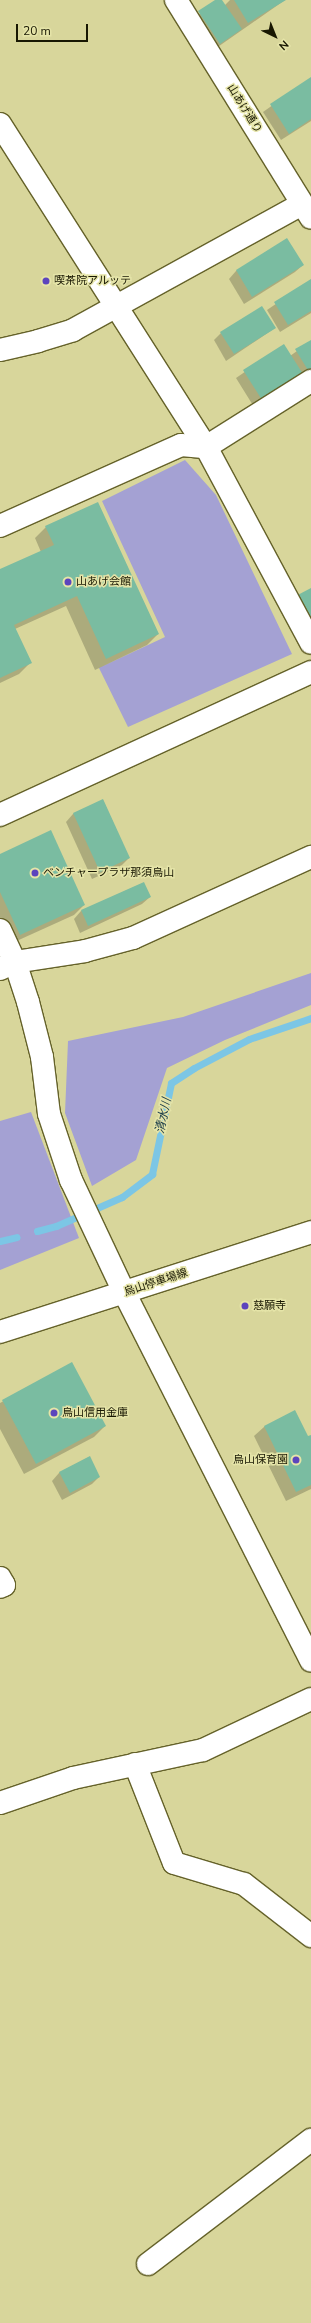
<!DOCTYPE html>
<html>
<head>
<meta charset="utf-8">
<style>
  body { margin:0 }
  #map { position:relative; width:311px; height:2323px; overflow:hidden; background:#d8d69b; font-family:"Nunito Sans","Noto Sans JP",sans-serif }
  div>[style] { position:absolute }
  [style*='--x'] { left:calc(var(--x)*1px); top:calc(var(--y)*1px); width:calc(var(--w)*1px); rotate:calc(var(--a)*1deg) }
  .green>* { inset:0; background:#a4a1d3 }
  .shadow>* { inset:0; background:#0003 }
  .stream>* { height:7px; margin:-3.5px; padding:0 3.5px; transform-origin:3.5px; border-radius:3.5px; background:#7cc6e5 }
  .building>* { inset:0; background:#7abca1 }
  .roads { filter:drop-shadow(1px 0 #65622a) drop-shadow(-1px 0 #65622a) drop-shadow(0 1px #65622a) drop-shadow(0 -1px #65622a) }
  .street>* { height:22px; margin:-11px; padding:0 11px; transform-origin:11px; border-radius:11px; background:#fff }
  .secondary>* { height:22px; margin:-11px; padding:0 11px; transform-origin:11px; border-radius:11px; background:#fff }
  .dots>* { width:11px; height:11px; translate:-50% -50%; box-sizing:border-box; border:2px solid #e5e4a8; border-radius:50% }
  span { translate:-50% -50%; white-space:nowrap; text-align:center; line-height:1.15; -webkit-text-stroke:3px #e5e4a8; paint-order:stroke }
  .street-label { font-size:11px; color:#181702 }
  .poi-label { font-size:11px; color:#181702 }
  .left { translate:0 -50%; text-align:left }
  .right { translate:-100% -50%; text-align:right }
  .water-label { font-size:12px; color:#193b49; font-style:italic }
  .north { position:absolute; left:255px; top:16px; width:40px; height:40px; -webkit-text-stroke:3px #e5e4a8; paint-order:stroke; rotate:137deg; font-size:11px; font-weight:700; line-height:16px; text-align:center; color:#181702 }
  .north::after { content:''; display:block; margin:auto; width:14px; height:18px; background:#181702; clip-path:polygon(50% 0,100% 100%,50% 72%,0 100%) }
  .scale { position:absolute; left:16px; top:24px; width:72px; height:18px; box-sizing:border-box; border:2px solid #181702; border-top:0; padding-left:5px; font-size:12px; line-height:14px; white-space:nowrap; color:#181702; -webkit-text-stroke:3px #e5e4a8; paint-order:stroke }
</style>
</head>
<body>
<div id="map">
  <div class="green">
    <i style="clip-path:polygon(185px 460px,216px 495px,292px 654px,128px 727px,99px 668px,165px 637px,102px 501px)"></i>
    <i style="clip-path:polygon(311px 973px,311px 1005px,225px 1040px,167px 1068px,136px 1160px,92px 1186px,65px 1113px,68px 1041px,183px 1017px)"></i>
    <i style="clip-path:polygon(31px 1112px,79px 1238px,0 1270px,0 1121px)"></i>
  </div>
  <div class="shadow">
    <i style="clip-path:polygon(217px 0,221px 0,224px 6px,230px 0,285px 0,212px 51px,192px 20px)"></i>
    <i style="clip-path:polygon(311px 78px,311px 121px,281px 140px,263px 112px)"></i>
    <i style="clip-path:polygon(287px 239px,303px 265px,295px 272px,244px 304px,229px 279px,236px 271px)"></i>
    <i style="clip-path:polygon(311px 280px,311px 313px,280px 332px,267px 310px)"></i>
    <i style="clip-path:polygon(275px 328px,226px 361px,214px 340px,221px 333px)"></i>
    <i style="clip-path:polygon(311px 341px,311px 378px,254px 407px,236px 378px,284px 345px,290px 356px)"></i>
    <i style="clip-path:polygon(46px 527px,158px 634px,147px 645px,95px 670px,66px 606px,15px 629px,30px 663px,19px 674px,0 683px,0 570px,41px 552px,35px 538px)"></i>
    <i style="clip-path:polygon(103px 800px,129px 858px,122px 865px,92px 879px,66px 822px,73px 814px)"></i>
    <i style="clip-path:polygon(0 855px,84px 905px,74px 915px,10px 944px,0 923px)"></i>
    <i style="clip-path:polygon(143px 883px,150px 897px,142px 904px,80px 933px,74px 919px,81px 911px)"></i>
    <i style="clip-path:polygon(72px 1364px,105px 1426px,94px 1437px,24px 1474px,0 1429px,0 1403px)"></i>
    <i style="clip-path:polygon(295px 1411px,308px 1438px,311px 1436px,311px 1489px,286px 1501px,254px 1436px,264px 1427px)"></i>
    <i style="clip-path:polygon(89px 1457px,99px 1477px,92px 1484px,62px 1500px,52px 1481px,59px 1473px)"></i>
  </div>
  <div class="stream">
    <i style="--x:37;--y:1231;--w:20;--a:-15"></i>
    <i style="--x:56;--y:1226;--w:72;--a:-23.7"></i>
    <i style="--x:122;--y:1197;--w:38;--a:-37"></i>
    <i style="--x:152;--y:1174;--w:93;--a:-78.2"></i>
    <i style="--x:171;--y:1083;--w:27;--a:-33"></i>
    <i style="--x:194;--y:1068;--w:62;--a:-27.8"></i>
    <i style="--x:249;--y:1039;--w:65;--a:-18.7"></i>
    <i style="--x:0;--y:1241;--w:17;--a:-13"></i>
  </div>
  <div class="building">
    <i style="clip-path:polygon(215px 0,222px 0,242px 29px,220px 44px,198px 11px)"></i>
    <i style="clip-path:polygon(234px 0,286px 0,248px 23px)"></i>
    <i style="clip-path:polygon(311px 77px,311px 119px,289px 134px,270px 104px)"></i>
    <i style="clip-path:polygon(287px 238px,304px 265px,252px 297px,236px 270px)"></i>
    <i style="clip-path:polygon(311px 279px,311px 311px,288px 325px,274px 302px)"></i>
    <i style="clip-path:polygon(262px 306px,276px 328px,234px 354px,220px 332px)"></i>
    <i style="clip-path:polygon(311px 340px,311px 375px,295px 349px)"></i>
    <i style="clip-path:polygon(284px 344px,303px 374px,262px 400px,243px 370px)"></i>
    <i style="clip-path:polygon(98px 502px,159px 634px,106px 659px,77px 596px,14px 625px,32px 663px,0 678px,0 569px,54px 545px,45px 526px)"></i>
    <i style="clip-path:polygon(311px 588px,311px 634px,292px 598px)"></i>
    <i style="clip-path:polygon(103px 799px,130px 858px,100px 872px,73px 813px)"></i>
    <i style="clip-path:polygon(51px 830px,85px 905px,20px 935px,0 892px,0 854px)"></i>
    <i style="clip-path:polygon(144px 882px,151px 897px,88px 926px,81px 910px)"></i>
    <i style="clip-path:polygon(72px 1362px,106px 1426px,36px 1464px,2px 1400px)"></i>
    <i style="clip-path:polygon(295px 1410px,308px 1436px,311px 1435px,311px 1485px,296px 1492px,264px 1426px)"></i>
    <i style="clip-path:polygon(90px 1456px,100px 1477px,70px 1493px,59px 1472px)"></i>
  </div>
  <div class="roads">
    <div class="street">
      <i style="--x:0;--y:124;--w:383;--a:57.5"></i>
      <i style="--x:206;--y:447;--w:124;--a:-32.2"></i>
      <i style="--x:0;--y:526;--w:198;--a:-24.1"></i>
      <i style="--x:181;--y:445;--w:25;--a:5"></i>
      <i style="--x:206;--y:447;--w:222;--a:61.8"></i>
      <i style="--x:0;--y:815;--w:342;--a:-24.7"></i>
      <i style="--x:0;--y:930;--w:35;--a:65"></i>
      <i style="--x:15;--y:962;--w:42;--a:72"></i>
      <i style="--x:28;--y:1002;--w:57;--a:75.7"></i>
      <i style="--x:42;--y:1057;--w:57;--a:83"></i>
      <i style="--x:49;--y:1114;--w:70;--a:71.6"></i>
      <i style="--x:71;--y:1180;--w:126;--a:64.7"></i>
      <i style="--x:125;--y:1294;--w:411;--a:63.1"></i>
      <i style="--x:0;--y:969;--w:17;--a:-25"></i>
      <i style="--x:15;--y:962;--w:71;--a:-8.9"></i>
      <i style="--x:85;--y:951;--w:50;--a:-15.2"></i>
      <i style="--x:133;--y:938;--w:196;--a:-24.5"></i>
      <i style="--x:0;--y:1578;--w:8;--a:60"></i>
      <i style="--x:4;--y:1585;--w:4;--a:153"></i>
      <i style="--x:135;--y:1764;--w:106;--a:68.5"></i>
      <i style="--x:174;--y:1863;--w:73;--a:16.7"></i>
      <i style="--x:244;--y:1884;--w:85;--a:37.8"></i>
      <i style="--x:148;--y:2264;--w:205;--a:-37.3"></i>
    </div>
    <div class="secondary">
      <i style="--x:176;--y:0;--w:256;--a:58.2"></i>
      <i style="--x:0;--y:350;--w:39;--a:-13"></i>
      <i style="--x:38;--y:341;--w:37;--a:-17"></i>
      <i style="--x:73;--y:330;--w:261;--a:-28.8"></i>
      <i style="--x:0;--y:1332;--w:327;--a:-17.8"></i>
      <i style="--x:0;--y:1803;--w:77;--a:-18.9"></i>
      <i style="--x:73;--y:1778;--w:133;--a:-12.2"></i>
      <i style="--x:203;--y:1750;--w:119;--a:-25.3"></i>
    </div>
  </div>
  <div class="dots">
    <i style="left:46px;top:281px;background:#5c45bd"></i>
    <i style="left:68px;top:582px;background:#5c45bd"></i>
    <i style="left:35px;top:873px;background:#5c45bd"></i>
    <i style="left:245px;top:1306px;background:#5c45bd"></i>
    <i style="left:54px;top:1413px;background:#5c45bd"></i>
    <i style="left:296px;top:1460px;background:#5c45bd"></i>
  </div>
  <div class="street-label">
    <span style="left:244px;top:109px;rotate:58deg">山あげ通り</span>
    <span style="left:156px;top:1283px;rotate:-18deg">烏山停車場線</span>
  </div>
  <div class="poi-label">
    <span class="left" style="left:54px;top:281px">喫茶院アルッテ</span>
    <span class="left" style="left:76px;top:582px">山あげ会館</span>
    <span class="left" style="left:43px;top:873px">ベンチャープラザ那須烏山</span>
    <span class="left" style="left:253px;top:1306px">慈願寺</span>
    <span class="left" style="left:62px;top:1413px">烏山信用金庫</span>
    <span class="right" style="left:288px;top:1460px">烏山保育園</span>
  </div>
  <div class="water-label">
    <span style="left:164px;top:1116px;rotate:-78deg">清水川</span>
  </div>
  <div class="north">N</div>
  <div class="scale">20 m</div>
</div>
</body>
</html>
